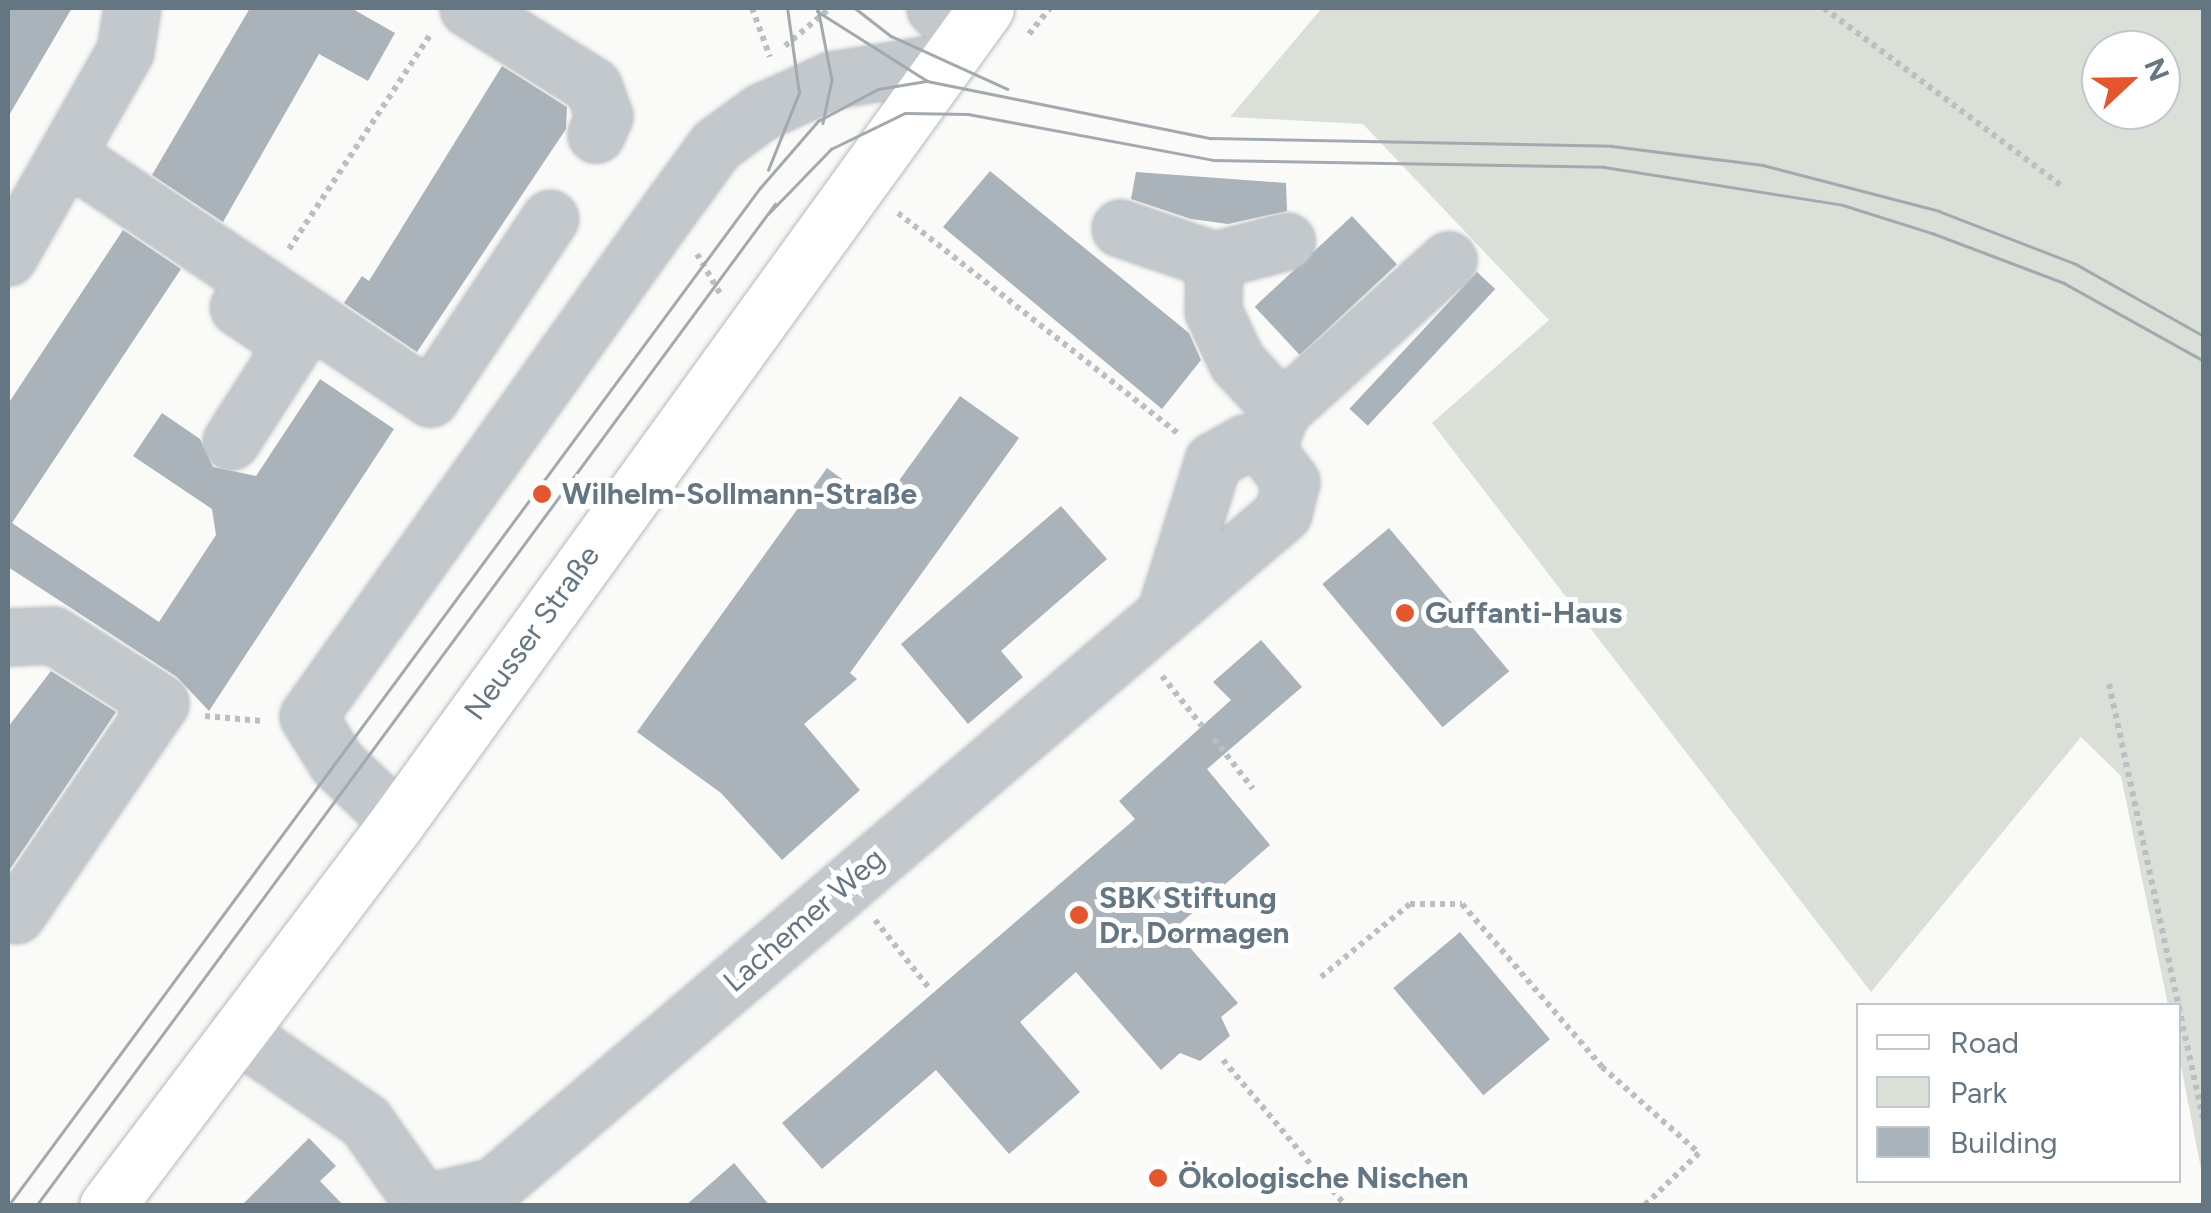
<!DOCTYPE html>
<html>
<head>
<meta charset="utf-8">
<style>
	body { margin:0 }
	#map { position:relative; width:2211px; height:1213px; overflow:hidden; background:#fafaf8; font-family:Figtree,sans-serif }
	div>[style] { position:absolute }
	.green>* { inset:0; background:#dadfd7 }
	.building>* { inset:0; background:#aab3b9; transform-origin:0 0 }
	.path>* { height:6px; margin-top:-3px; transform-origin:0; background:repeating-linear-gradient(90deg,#bbbfc2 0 5px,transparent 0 10px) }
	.roads { filter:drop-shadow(0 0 2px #b5babe) drop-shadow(0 0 2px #b5babe) }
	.minor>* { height:55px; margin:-27.5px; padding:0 27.5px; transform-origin:27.5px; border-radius:27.5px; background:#c3c8cc }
	.major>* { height:55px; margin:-27.5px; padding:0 27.5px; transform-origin:27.5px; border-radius:27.5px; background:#fff }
	.tram>* { height:2.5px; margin:-1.25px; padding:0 1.25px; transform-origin:1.25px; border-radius:1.25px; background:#a2aab0 }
	.dots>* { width:28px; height:28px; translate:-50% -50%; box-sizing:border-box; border:5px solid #fff; border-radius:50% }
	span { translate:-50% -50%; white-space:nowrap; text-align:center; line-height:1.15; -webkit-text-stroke:10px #fff; paint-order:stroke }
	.poi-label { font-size:30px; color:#657683; font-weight:700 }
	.left { translate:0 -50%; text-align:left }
	.street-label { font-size:30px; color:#657683 }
	.frame { position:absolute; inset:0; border:10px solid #657683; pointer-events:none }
	.legend { position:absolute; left:1856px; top:1003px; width:325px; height:180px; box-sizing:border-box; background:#fff; border:2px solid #c1c8cd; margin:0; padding:12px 18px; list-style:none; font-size:30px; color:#657683 }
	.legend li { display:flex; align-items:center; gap:20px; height:50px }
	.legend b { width:50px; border:2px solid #c1c8cd }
	.north { position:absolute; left:2081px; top:30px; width:100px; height:100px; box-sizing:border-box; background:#fff; border:2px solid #c1c8cd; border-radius:50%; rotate:68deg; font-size:28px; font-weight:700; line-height:40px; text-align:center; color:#657683 }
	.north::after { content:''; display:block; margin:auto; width:35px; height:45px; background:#e4572e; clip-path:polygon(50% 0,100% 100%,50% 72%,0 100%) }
</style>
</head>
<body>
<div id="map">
	<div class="green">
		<i style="clip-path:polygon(evenodd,1322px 8px,2203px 8px,2203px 1179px,2179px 1056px,2178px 1006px,2168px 1005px,2121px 776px,2081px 737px,1871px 992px,1432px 423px,1549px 320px,1363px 124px,1230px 117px,1322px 8px,2101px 50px,2161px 50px,2161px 110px,2101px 110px,2101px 50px)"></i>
	</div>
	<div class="building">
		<i style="clip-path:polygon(8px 8px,72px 8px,8px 117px)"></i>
		<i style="clip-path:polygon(250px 8px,351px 8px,395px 33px,368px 81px,319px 54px,223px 222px,152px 175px)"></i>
		<i style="clip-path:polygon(502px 66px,567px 107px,566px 129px,417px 352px,344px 303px,362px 276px,369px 281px)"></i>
		<i style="clip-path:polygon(990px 171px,1189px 333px,1201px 360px,1162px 409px,943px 227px)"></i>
		<i style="clip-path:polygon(1136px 172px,1286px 183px,1287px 211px,1228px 224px,1191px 219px,1131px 199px)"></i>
		<i style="left:1352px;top:216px;width:66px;height:133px;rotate:47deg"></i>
		<i style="clip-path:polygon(123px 230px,181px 269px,12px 523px,159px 622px,216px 535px,212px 509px,133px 456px,162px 413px,200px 439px,213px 467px,256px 476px,320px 379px,394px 429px,209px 711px,177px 677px,8px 567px,8px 404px)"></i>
		<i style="left:1477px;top:272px;width:25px;height:187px;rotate:43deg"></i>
		<i style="clip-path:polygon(960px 396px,1019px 438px,850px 673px,857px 679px,804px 724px,860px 790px,782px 860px,721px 793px,637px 732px,827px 468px,880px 507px)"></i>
		<i style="clip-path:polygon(1061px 506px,1107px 559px,1001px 651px,1023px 677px,968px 724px,901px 644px)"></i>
		<i style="left:1389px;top:528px;width:187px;height:87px;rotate:50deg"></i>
		<i style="clip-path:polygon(1261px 640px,1302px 687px,1207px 769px,1270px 845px,1174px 929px,1238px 1003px,1221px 1017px,1230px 1036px,1200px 1061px,1180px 1053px,1161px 1070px,1076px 972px,1020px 1022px,1080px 1092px,1009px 1154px,936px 1070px,822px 1169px,782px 1123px,1135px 819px,1119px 801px,1231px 700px,1213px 682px)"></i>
		<i style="clip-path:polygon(51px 671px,116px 712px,8px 872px,8px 727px)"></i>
		<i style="left:1460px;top:932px;width:140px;height:87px;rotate:50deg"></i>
		<i style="clip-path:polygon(309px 1138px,336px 1166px,320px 1181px,344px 1206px,241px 1206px)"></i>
		<i style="clip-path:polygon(734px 1163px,770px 1206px,685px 1206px)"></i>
	</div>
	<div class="path">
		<i style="left:752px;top:8px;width:52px;rotate:69.8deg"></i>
		<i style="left:1824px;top:8px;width:296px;rotate:36.8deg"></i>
		<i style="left:1029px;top:34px;width:33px;rotate:-51deg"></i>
		<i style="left:785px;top:46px;width:59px;rotate:-40.2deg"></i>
		<i style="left:898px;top:213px;width:357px;rotate:38.2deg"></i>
		<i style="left:289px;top:249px;width:258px;rotate:-56.6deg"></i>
		<i style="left:697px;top:254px;width:48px;rotate:59.7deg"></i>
		<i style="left:1162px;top:676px;width:64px;rotate:51.3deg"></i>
		<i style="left:2109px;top:684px;width:449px;rotate:77.8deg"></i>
		<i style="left:205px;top:716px;width:57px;rotate:5deg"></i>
		<i style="left:1214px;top:739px;width:63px;rotate:52deg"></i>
		<i style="left:875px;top:920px;width:87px;rotate:51.5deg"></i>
		<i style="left:1321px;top:977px;width:115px;rotate:-39.4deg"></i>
		<i style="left:1410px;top:904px;width:52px"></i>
		<i style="left:1462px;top:904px;width:215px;rotate:49.3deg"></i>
		<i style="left:1602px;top:1067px;width:130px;rotate:41.6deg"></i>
		<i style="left:1699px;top:1153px;width:76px;rotate:136.1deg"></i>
		<i style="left:1223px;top:1060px;width:191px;rotate:49.9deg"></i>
	</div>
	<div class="roads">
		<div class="minor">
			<i style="left:468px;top:8px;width:147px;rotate:32deg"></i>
			<i style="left:593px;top:86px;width:32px;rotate:70deg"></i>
			<i style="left:604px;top:116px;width:20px;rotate:114deg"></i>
			<i style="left:935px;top:8px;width:40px;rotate:43deg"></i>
			<i style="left:67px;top:155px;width:437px;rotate:33.8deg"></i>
			<i style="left:430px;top:398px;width:216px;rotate:-56.3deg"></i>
			<i style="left:1120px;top:228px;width:99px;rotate:18.8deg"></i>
			<i style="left:8px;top:257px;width:237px;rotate:-60.4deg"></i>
			<i style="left:125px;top:51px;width:44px;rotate:-80.8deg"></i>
			<i style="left:1282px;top:410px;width:66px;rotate:-133.2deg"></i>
			<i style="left:1237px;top:362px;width:56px;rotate:-115.2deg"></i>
			<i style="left:1213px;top:311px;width:51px;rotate:-88.9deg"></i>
			<i style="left:1214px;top:260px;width:75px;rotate:-14.6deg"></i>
			<i style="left:231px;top:441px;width:115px;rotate:-57.4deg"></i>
			<i style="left:293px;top:344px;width:66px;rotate:-146.1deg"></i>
			<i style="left:1266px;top:449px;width:42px;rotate:-67.7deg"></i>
			<i style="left:1282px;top:410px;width:224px;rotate:-42.1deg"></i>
			<i style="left:8px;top:637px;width:45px;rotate:-2.5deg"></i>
			<i style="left:53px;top:635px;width:127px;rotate:32.4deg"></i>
			<i style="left:160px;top:703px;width:256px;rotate:124.2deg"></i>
			<i style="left:398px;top:821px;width:84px;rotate:-136.4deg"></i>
			<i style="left:337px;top:763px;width:55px;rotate:-121.7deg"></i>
			<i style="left:308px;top:716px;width:624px;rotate:-54.53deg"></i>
			<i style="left:670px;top:208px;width:78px;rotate:-53.9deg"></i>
			<i style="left:716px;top:145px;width:56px;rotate:-36.3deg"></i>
			<i style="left:761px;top:112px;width:78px;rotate:-24.3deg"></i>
			<i style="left:832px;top:80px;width:111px;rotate:-9.3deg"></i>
			<i style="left:237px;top:1033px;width:155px;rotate:34.5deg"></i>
			<i style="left:365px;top:1121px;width:104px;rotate:54.8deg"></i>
			<i style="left:427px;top:1202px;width:69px;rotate:-13.4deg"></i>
			<i style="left:494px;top:1186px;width:1037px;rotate:-40.46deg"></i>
			<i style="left:1283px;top:513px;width:32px;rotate:-76deg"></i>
			<i style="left:1291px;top:482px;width:41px;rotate:-127.1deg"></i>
			<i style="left:1266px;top:449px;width:22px;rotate:-164deg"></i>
			<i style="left:1245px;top:443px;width:37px;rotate:151deg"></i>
			<i style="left:1213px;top:461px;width:156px;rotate:107.5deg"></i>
		</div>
		<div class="major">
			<i style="left:107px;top:1206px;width:483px;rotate:-52.9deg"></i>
			<i style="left:398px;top:821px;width:1003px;rotate:-54.12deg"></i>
		</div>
	</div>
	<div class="tram">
		<i style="left:818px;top:8px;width:73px;rotate:79deg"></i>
		<i style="left:832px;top:80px;width:44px;rotate:101.8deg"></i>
		<i style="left:855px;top:8px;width:46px;rotate:37.9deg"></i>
		<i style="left:891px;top:36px;width:128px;rotate:24.4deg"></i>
		<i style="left:817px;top:11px;width:129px;rotate:32.3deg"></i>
		<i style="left:768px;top:170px;width:83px;rotate:-68.1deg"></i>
		<i style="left:799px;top:93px;width:86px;rotate:-98deg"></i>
		<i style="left:768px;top:214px;width:91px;rotate:-45.9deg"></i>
		<i style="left:831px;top:149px;width:82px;rotate:-25.9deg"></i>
		<i style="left:905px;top:113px;width:63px;rotate:0.9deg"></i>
		<i style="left:968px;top:114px;width:249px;rotate:10.6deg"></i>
		<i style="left:1213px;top:160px;width:391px;rotate:1deg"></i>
		<i style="left:1604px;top:167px;width:242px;rotate:9deg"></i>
		<i style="left:1843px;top:205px;width:93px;rotate:17.5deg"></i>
		<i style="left:1932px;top:233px;width:141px;rotate:20.7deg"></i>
		<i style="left:2064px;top:283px;width:160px;rotate:29.1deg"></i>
		<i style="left:8px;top:1206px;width:1266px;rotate:-53.55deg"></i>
		<i style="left:760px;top:188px;width:89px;rotate:-49.1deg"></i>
		<i style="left:818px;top:121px;width:68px;rotate:-28.1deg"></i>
		<i style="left:878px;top:89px;width:50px;rotate:-9.3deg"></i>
		<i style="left:927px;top:81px;width:289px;rotate:11.4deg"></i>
		<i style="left:1210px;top:138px;width:402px;rotate:1.1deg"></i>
		<i style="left:1612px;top:146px;width:152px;rotate:7.2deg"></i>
		<i style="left:1763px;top:165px;width:182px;rotate:14.6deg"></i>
		<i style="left:1939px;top:211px;width:147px;rotate:21.1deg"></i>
		<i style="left:2076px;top:264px;width:147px;rotate:29.4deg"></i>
		<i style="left:36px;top:1206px;width:1245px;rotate:-53.59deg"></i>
	</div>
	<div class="dots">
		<i style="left:542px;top:494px;background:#e4572e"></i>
		<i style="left:1405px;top:613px;background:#e4572e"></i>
		<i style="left:1079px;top:915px;background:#e4572e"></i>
		<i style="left:1158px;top:1178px;background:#e4572e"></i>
	</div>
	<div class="poi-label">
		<span class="left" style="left:562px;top:494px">Wilhelm-Sollmann-Straße</span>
		<span class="left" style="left:1425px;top:613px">Guffanti-Haus</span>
		<span class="left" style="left:1099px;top:915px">SBK Stiftung<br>Dr. Dormagen</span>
		<span class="left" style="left:1178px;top:1178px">Ökologische Nischen</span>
	</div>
	<div class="street-label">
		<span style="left:532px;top:633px;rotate:-54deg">Neusser Straße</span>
		<span style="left:804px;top:920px;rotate:-41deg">Lachemer Weg</span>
	</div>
	<div class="frame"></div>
	<ul class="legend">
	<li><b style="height:12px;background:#fff"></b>Road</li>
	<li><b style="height:28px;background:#dadfd7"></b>Park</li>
	<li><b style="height:28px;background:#aab3b9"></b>Building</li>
	</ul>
	<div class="north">N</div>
</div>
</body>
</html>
